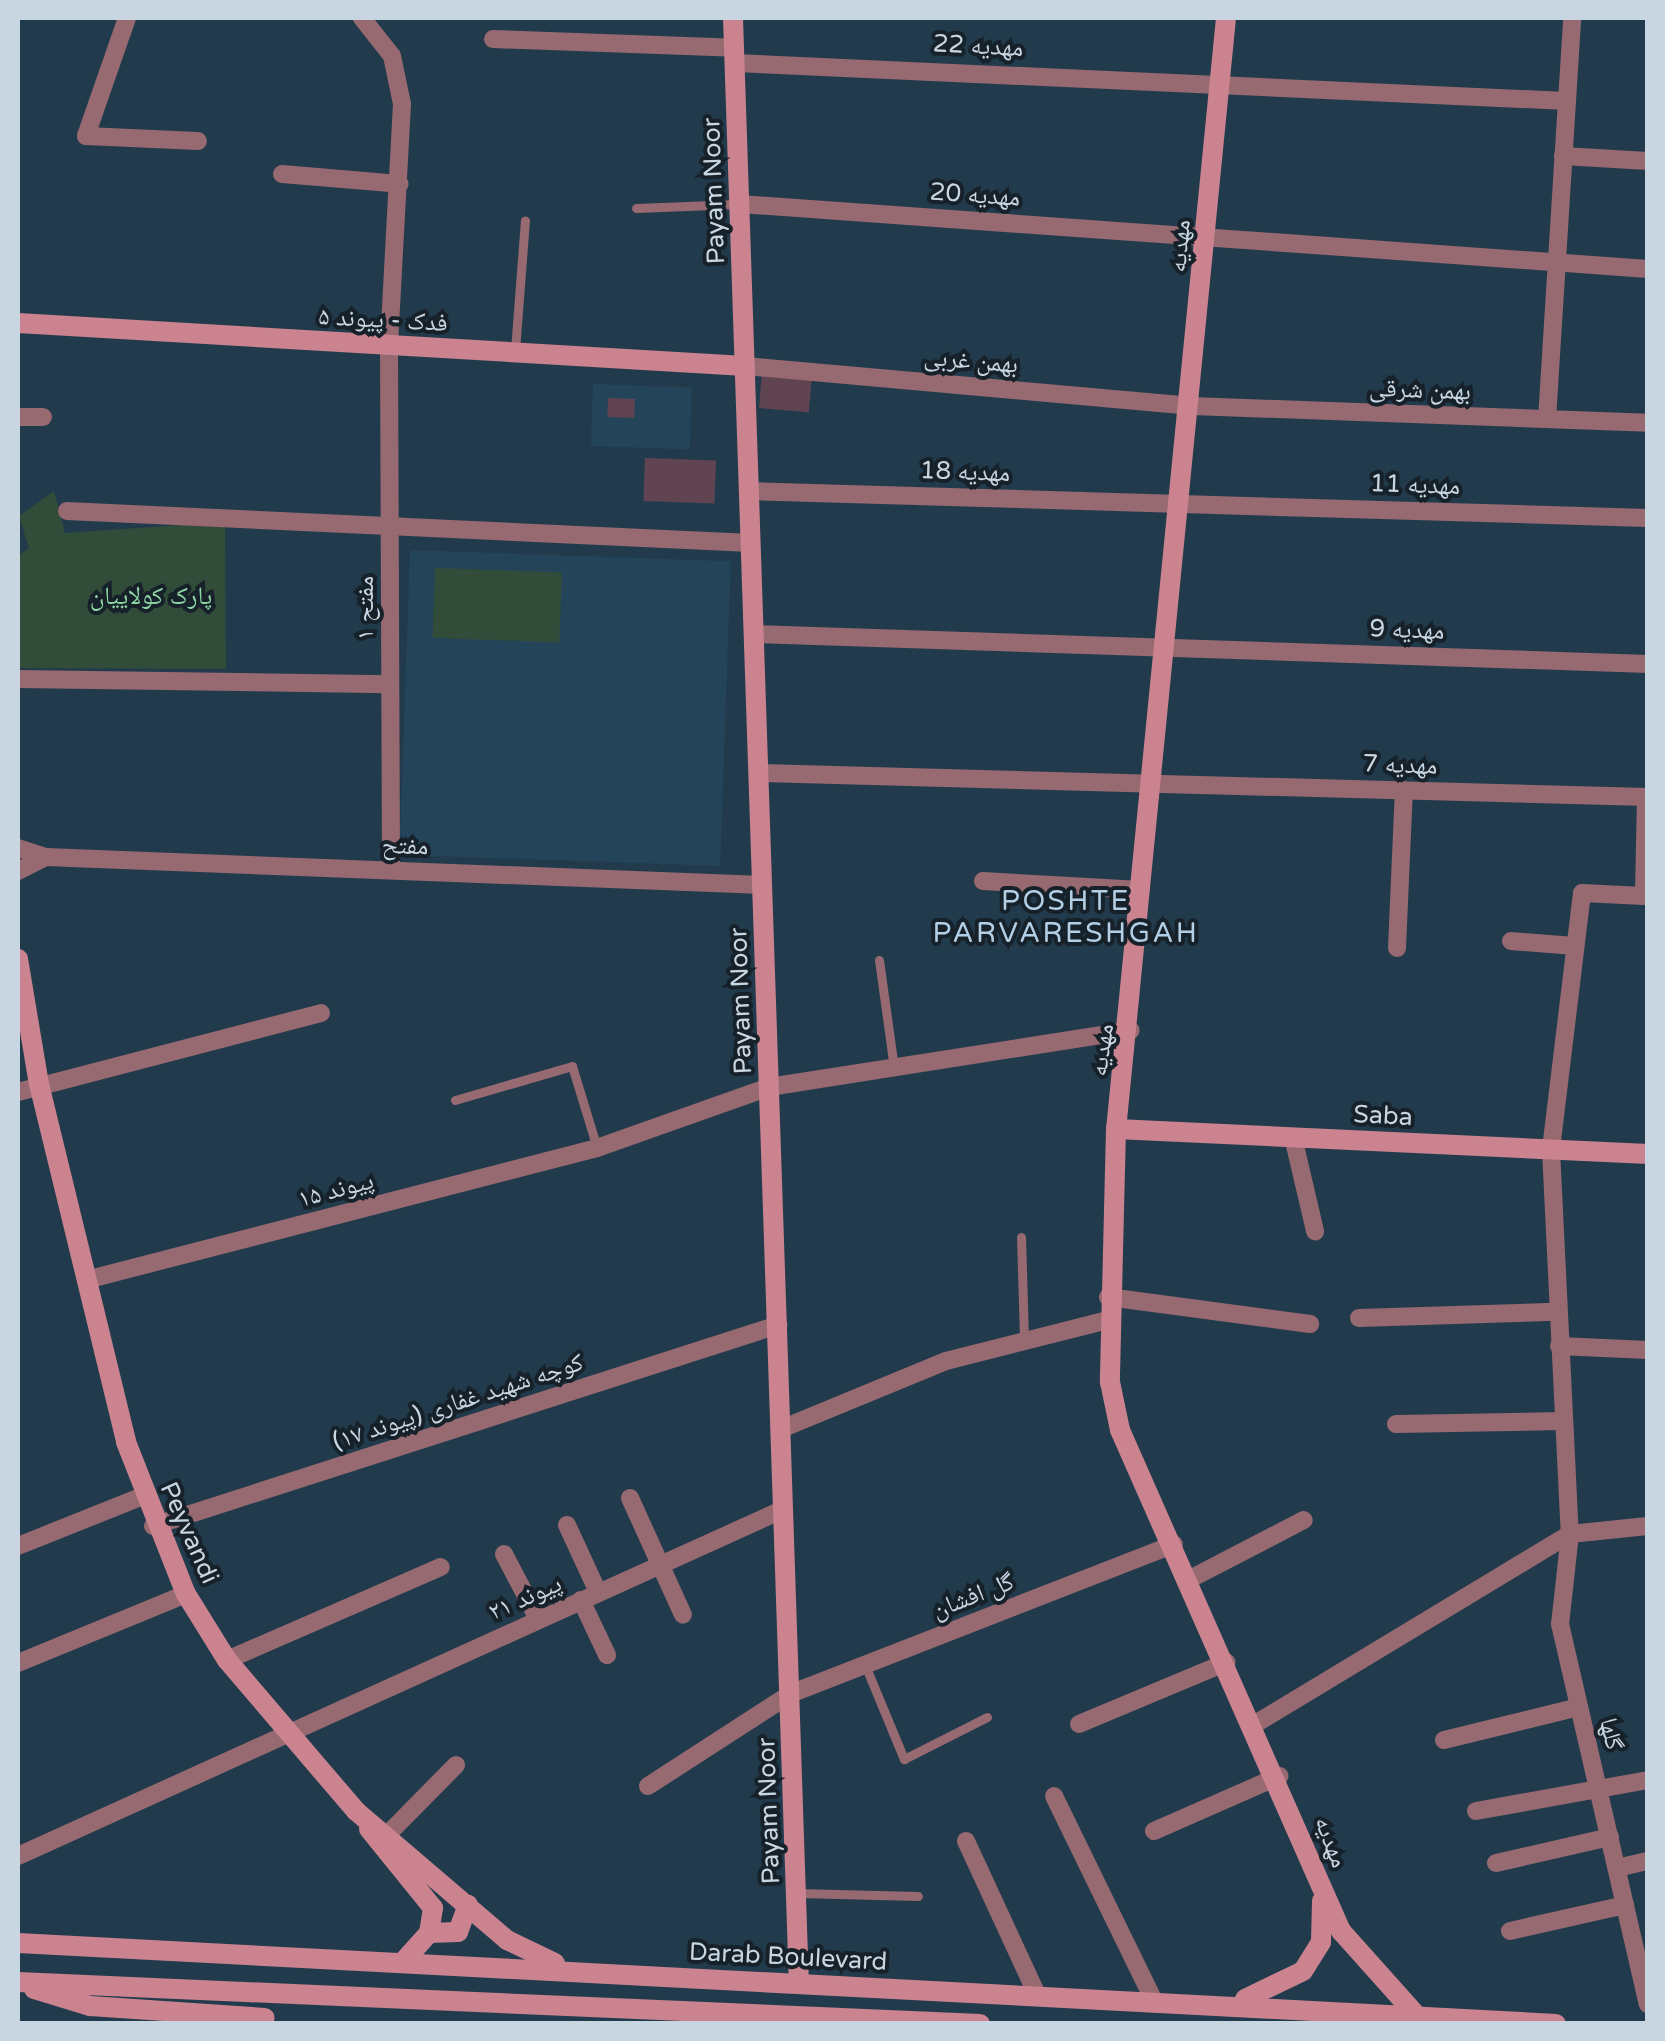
<!DOCTYPE html>
<html>
<head>
<meta charset="utf-8">
<style>
	body { margin:0 }
	#map { position:relative; width:1665px; height:2041px; overflow:hidden; background:#223b4c; font-family:"Varela Round","Noto Naskh Arabic",sans-serif }
	div>[style] { position:absolute }
	.built>* { inset:0; background:#24445a; transform-origin:0 0 }
	.green>* { inset:0; background:#324c3a; transform-origin:0 0 }
	.building>* { inset:0; background:#614451; transform-origin:0 0 }
	.lane>* { height:9px; margin:-4.5px; padding:0 4.5px; transform-origin:4.5px; border-radius:4.5px; background:#976970 }
	.street>* { height:18px; margin:-9px; padding:0 9px; transform-origin:9px; border-radius:9px; background:#976970 }
	.secondary>* { height:20px; margin:-10px; padding:0 10px; transform-origin:10px; border-radius:10px; background:#cb838f }
	span { translate:-50% -50%; white-space:nowrap; text-align:center; line-height:1.15; -webkit-text-stroke:8px #162129; paint-order:stroke }
	.street-label { font-size:25px; color:#c8d6e2 }
	.park-label { font-size:25px; color:#8ed7a4 }
	.neighbourhood-label { font-size:28px; color:#b3cfe5; letter-spacing:2.5px }
	.frame { position:absolute; inset:0; border:20px solid #c8d6e2; pointer-events:none }
</style>
</head>
<body>
<div id="map">
	<div class="built">
		<i style="left:593px;top:384px;width:99px;height:62px;rotate:2deg"></i>
		<i style="left:410px;top:550px;width:321px;height:305px;rotate:2deg"></i>
	</div>
	<div class="green">
		<i style="clip-path:polygon(54px 491px,65px 533px,225px 522px,226px 669px,18px 668px,18px 556px,29px 548px,19px 516px)"></i>
		<i style="left:435px;top:568px;width:127px;height:70px;rotate:2deg"></i>
	</div>
	<div class="building">
		<i style="left:762px;top:373px;width:50px;height:35px;rotate:5deg"></i>
		<i style="left:608px;top:398px;width:27px;height:19px;rotate:2deg"></i>
		<i style="left:645px;top:458px;width:71px;height:43px;rotate:2deg"></i>
	</div>
	<div class="lane">
		<i style="left:636px;top:208px;width:102px;rotate:-2.2deg"></i>
		<i style="left:515px;top:350px;width:130px;rotate:-85.6deg"></i>
		<i style="left:879px;top:960px;width:109px;rotate:82.1deg"></i>
		<i style="left:455px;top:1100px;width:122px;rotate:-16.2deg"></i>
		<i style="left:572px;top:1066px;width:86px;rotate:73deg"></i>
		<i style="left:1021px;top:1237px;width:104px;rotate:88.3deg"></i>
		<i style="left:865px;top:1665px;width:102px;rotate:67.5deg"></i>
		<i style="left:904px;top:1759px;width:93px;rotate:-26.8deg"></i>
		<i style="left:796px;top:1893px;width:122px;rotate:1.4deg"></i>
	</div>
	<div class="street">
		<i style="left:127px;top:18px;width:125px;rotate:109.2deg"></i>
		<i style="left:86px;top:136px;width:112px;rotate:2.6deg"></i>
		<i style="left:362px;top:18px;width:48px;rotate:51.7deg"></i>
		<i style="left:392px;top:56px;width:49px;rotate:78.2deg"></i>
		<i style="left:402px;top:104px;width:241px;rotate:93.1deg"></i>
		<i style="left:389px;top:345px;width:525px;rotate:89.78deg"></i>
		<i style="left:493px;top:39px;width:241px;rotate:2.1deg"></i>
		<i style="left:735px;top:63px;width:833px;rotate:2.62deg"></i>
		<i style="left:1563px;top:156px;width:85px;rotate:3.4deg"></i>
		<i style="left:282px;top:174px;width:118px;rotate:4.8deg"></i>
		<i style="left:740px;top:204px;width:910px;rotate:4.09deg"></i>
		<i style="left:745px;top:366px;width:449px;rotate:5.1deg"></i>
		<i style="left:1192px;top:406px;width:456px;rotate:2.1deg"></i>
		<i style="left:18px;top:417px;width:25px"></i>
		<i style="left:1547px;top:419px;width:402px;rotate:-86.4deg"></i>
		<i style="left:749px;top:491px;width:899px;rotate:1.72deg"></i>
		<i style="left:67px;top:511px;width:685px;rotate:2.68deg"></i>
		<i style="left:754px;top:634px;width:895px;rotate:1.92deg"></i>
		<i style="left:18px;top:679px;width:372px;rotate:0.8deg"></i>
		<i style="left:759px;top:773px;width:889px;rotate:1.55deg"></i>
		<i style="left:1646px;top:797px;width:99px;rotate:91.2deg"></i>
		<i style="left:1644px;top:896px;width:62px;rotate:-177.2deg"></i>
		<i style="left:1582px;top:893px;width:259px;rotate:96.9deg"></i>
		<i style="left:1551px;top:1150px;width:384px;rotate:87.2deg"></i>
		<i style="left:1570px;top:1534px;width:91px;rotate:96.3deg"></i>
		<i style="left:1560px;top:1624px;width:390px;rotate:77deg"></i>
		<i style="left:18px;top:848px;width:29px;rotate:18deg"></i>
		<i style="left:46px;top:857px;width:717px;rotate:2.24deg"></i>
		<i style="left:18px;top:871px;width:31px;rotate:-27deg"></i>
		<i style="left:983px;top:881px;width:158px;rotate:3.3deg"></i>
		<i style="left:1511px;top:941px;width:64px;rotate:4.5deg"></i>
		<i style="left:1397px;top:948px;width:158px;rotate:-87.5deg"></i>
		<i style="left:18px;top:1092px;width:313px;rotate:-14.6deg"></i>
		<i style="left:1293px;top:1137px;width:97px;rotate:76.8deg"></i>
		<i style="left:86px;top:1280px;width:528px;rotate:-14.48deg"></i>
		<i style="left:597px;top:1148px;width:182px;rotate:-19.5deg"></i>
		<i style="left:769px;top:1087px;width:366px;rotate:-8.9deg"></i>
		<i style="left:1108px;top:1297px;width:204px;rotate:7.6deg"></i>
		<i style="left:1359px;top:1318px;width:196px;rotate:-1.8deg"></i>
		<i style="left:1559px;top:1346px;width:89px;rotate:2.6deg"></i>
		<i style="left:1396px;top:1424px;width:167px;rotate:-1deg"></i>
		<i style="left:781px;top:1429px;width:178px;rotate:-22.4deg"></i>
		<i style="left:946px;top:1361px;width:167px;rotate:-14.2deg"></i>
		<i style="left:630px;top:1498px;width:128px;rotate:65.6deg"></i>
		<i style="left:567px;top:1525px;width:74px;rotate:65.2deg"></i>
		<i style="left:153px;top:1526px;width:657px;rotate:-17.83deg"></i>
		<i style="left:18px;top:1546px;width:135px;rotate:-21.8deg"></i>
		<i style="left:504px;top:1554px;width:73px;rotate:62.4deg"></i>
		<i style="left:1190px;top:1579px;width:128px;rotate:-27.4deg"></i>
		<i style="left:581px;top:1600px;width:61px;rotate:64.7deg"></i>
		<i style="left:227px;top:1660px;width:233px;rotate:-23.5deg"></i>
		<i style="left:18px;top:1663px;width:182px;rotate:-22.3deg"></i>
		<i style="left:1079px;top:1724px;width:160px;rotate:-22.7deg"></i>
		<i style="left:1255px;top:1724px;width:368px;rotate:-31.1deg"></i>
		<i style="left:1570px;top:1534px;width:78px;rotate:-5.9deg"></i>
		<i style="left:1444px;top:1740px;width:139px;rotate:-13.7deg"></i>
		<i style="left:648px;top:1786px;width:169px;rotate:-32.9deg"></i>
		<i style="left:790px;top:1694px;width:412px;rotate:-21.3deg"></i>
		<i style="left:1054px;top:1796px;width:228px;rotate:64deg"></i>
		<i style="left:1476px;top:1811px;width:175px;rotate:-10.2deg"></i>
		<i style="left:1154px;top:1831px;width:137px;rotate:-23.7deg"></i>
		<i style="left:388px;top:1834px;width:97px;rotate:-45.4deg"></i>
		<i style="left:966px;top:1841px;width:170px;rotate:65.2deg"></i>
		<i style="left:18px;top:1856px;width:841px;rotate:-24.37deg"></i>
		<i style="left:1496px;top:1863px;width:117px;rotate:-12.8deg"></i>
		<i style="left:1617px;top:1868px;width:32px;rotate:-13deg"></i>
		<i style="left:1510px;top:1931px;width:118px;rotate:-12.7deg"></i>
	</div>
	<div class="secondary">
		<i style="left:733px;top:18px;width:1966px;rotate:88.08deg"></i>
		<i style="left:1226px;top:18px;width:1116px;rotate:95.65deg"></i>
		<i style="left:1116px;top:1129px;width:253px;rotate:91.4deg"></i>
		<i style="left:1110px;top:1382px;width:49px;rotate:78.2deg"></i>
		<i style="left:1120px;top:1430px;width:548px;rotate:66.2deg"></i>
		<i style="left:1341px;top:1931px;width:114px;rotate:48.2deg"></i>
		<i style="left:18px;top:323px;width:728px;rotate:3.38deg"></i>
		<i style="left:18px;top:959px;width:127px;rotate:80.5deg"></i>
		<i style="left:39px;top:1084px;width:368px;rotate:76.3deg"></i>
		<i style="left:126px;top:1442px;width:163px;rotate:68.5deg"></i>
		<i style="left:186px;top:1594px;width:78px;rotate:58.2deg"></i>
		<i style="left:227px;top:1660px;width:199px;rotate:49.5deg"></i>
		<i style="left:356px;top:1811px;width:199px;rotate:40.5deg"></i>
		<i style="left:507px;top:1940px;width:53px;rotate:25.6deg"></i>
		<i style="left:1116px;top:1129px;width:533px;rotate:2.69deg"></i>
		<i style="left:369px;top:1829px;width:102px;rotate:51deg"></i>
		<i style="left:433px;top:1908px;width:25px;rotate:99deg"></i>
		<i style="left:429px;top:1933px;width:40px;rotate:132deg"></i>
		<i style="left:429px;top:1933px;width:29px;rotate:-2deg"></i>
		<i style="left:458px;top:1932px;width:29px;rotate:-70deg"></i>
		<i style="left:18px;top:1943px;width:1540px;rotate:3.01deg"></i>
		<i style="left:18px;top:1982px;width:963px;rotate:2.5deg"></i>
		<i style="left:34px;top:1989px;width:59px;rotate:16.9deg"></i>
		<i style="left:90px;top:2006px;width:175px;rotate:3.9deg"></i>
		<i style="left:1245px;top:1999px;width:64px;rotate:-25.8deg"></i>
		<i style="left:1303px;top:1971px;width:34px;rotate:-58deg"></i>
		<i style="left:1321px;top:1942px;width:41px;rotate:-88.6deg"></i>
	</div>
	<div class="street-label">
		<span style="left:978px;top:46px;rotate:3deg">مهدیه 22</span>
		<span style="left:714px;top:191px;rotate:-92deg">Payam Noor</span>
		<span style="left:975px;top:195px;rotate:4deg">مهدیه 20</span>
		<span style="left:1180px;top:246px;rotate:-85deg">مهدیه</span>
		<span style="left:383px;top:320px;rotate:3deg">فدک - پیوند ۵</span>
		<span style="left:971px;top:361px;rotate:5deg">بهمن غربی</span>
		<span style="left:1420px;top:390px;rotate:2deg">بهمن شرقی</span>
		<span style="left:965px;top:472px;rotate:2deg">مهدیه 18</span>
		<span style="left:1415px;top:485px;rotate:2deg">مهدیه 11</span>
		<span style="left:365px;top:608px;rotate:-90deg">مفتح ۱</span>
		<span style="left:1407px;top:630px;rotate:2deg">مهدیه 9</span>
		<span style="left:1400px;top:765px;rotate:2deg">مهدیه 7</span>
		<span style="left:405px;top:846px;rotate:2deg">مفتح</span>
		<span style="left:741px;top:1001px;rotate:-92deg">Payam Noor</span>
		<span style="left:1102px;top:1050px;rotate:-82deg">مهدیه</span>
		<span style="left:1383px;top:1116px;rotate:3deg">Saba</span>
		<span style="left:336px;top:1190px;rotate:-15deg">پیوند ۱۵</span>
		<span style="left:458px;top:1402px;rotate:-18deg">کوچه شهید غفاری (پیوند ۱۷)</span>
		<span style="left:189px;top:1533px;rotate:66deg">Peyvandi</span>
		<span style="left:973px;top:1596px;rotate:-21deg">گل افشان</span>
		<span style="left:525px;top:1598px;rotate:-24deg">پیوند ۲۱</span>
		<span style="left:1611px;top:1734px;rotate:77deg">گلها</span>
		<span style="left:769px;top:1811px;rotate:-92deg">Payam Noor</span>
		<span style="left:1331px;top:1842px;rotate:69deg">مهدیه</span>
		<span style="left:788px;top:1957px;rotate:3deg">Darab Boulevard</span>
	</div>
	<div class="park-label">
		<span style="left:151px;top:596px">پارک کولاییان</span>
	</div>
	<div class="neighbourhood-label">
		<span style="left:1066px;top:917px">POSHTE<br>PARVARESHGAH</span>
	</div>
	<div class="frame"></div>
</div>
</body>
</html>
